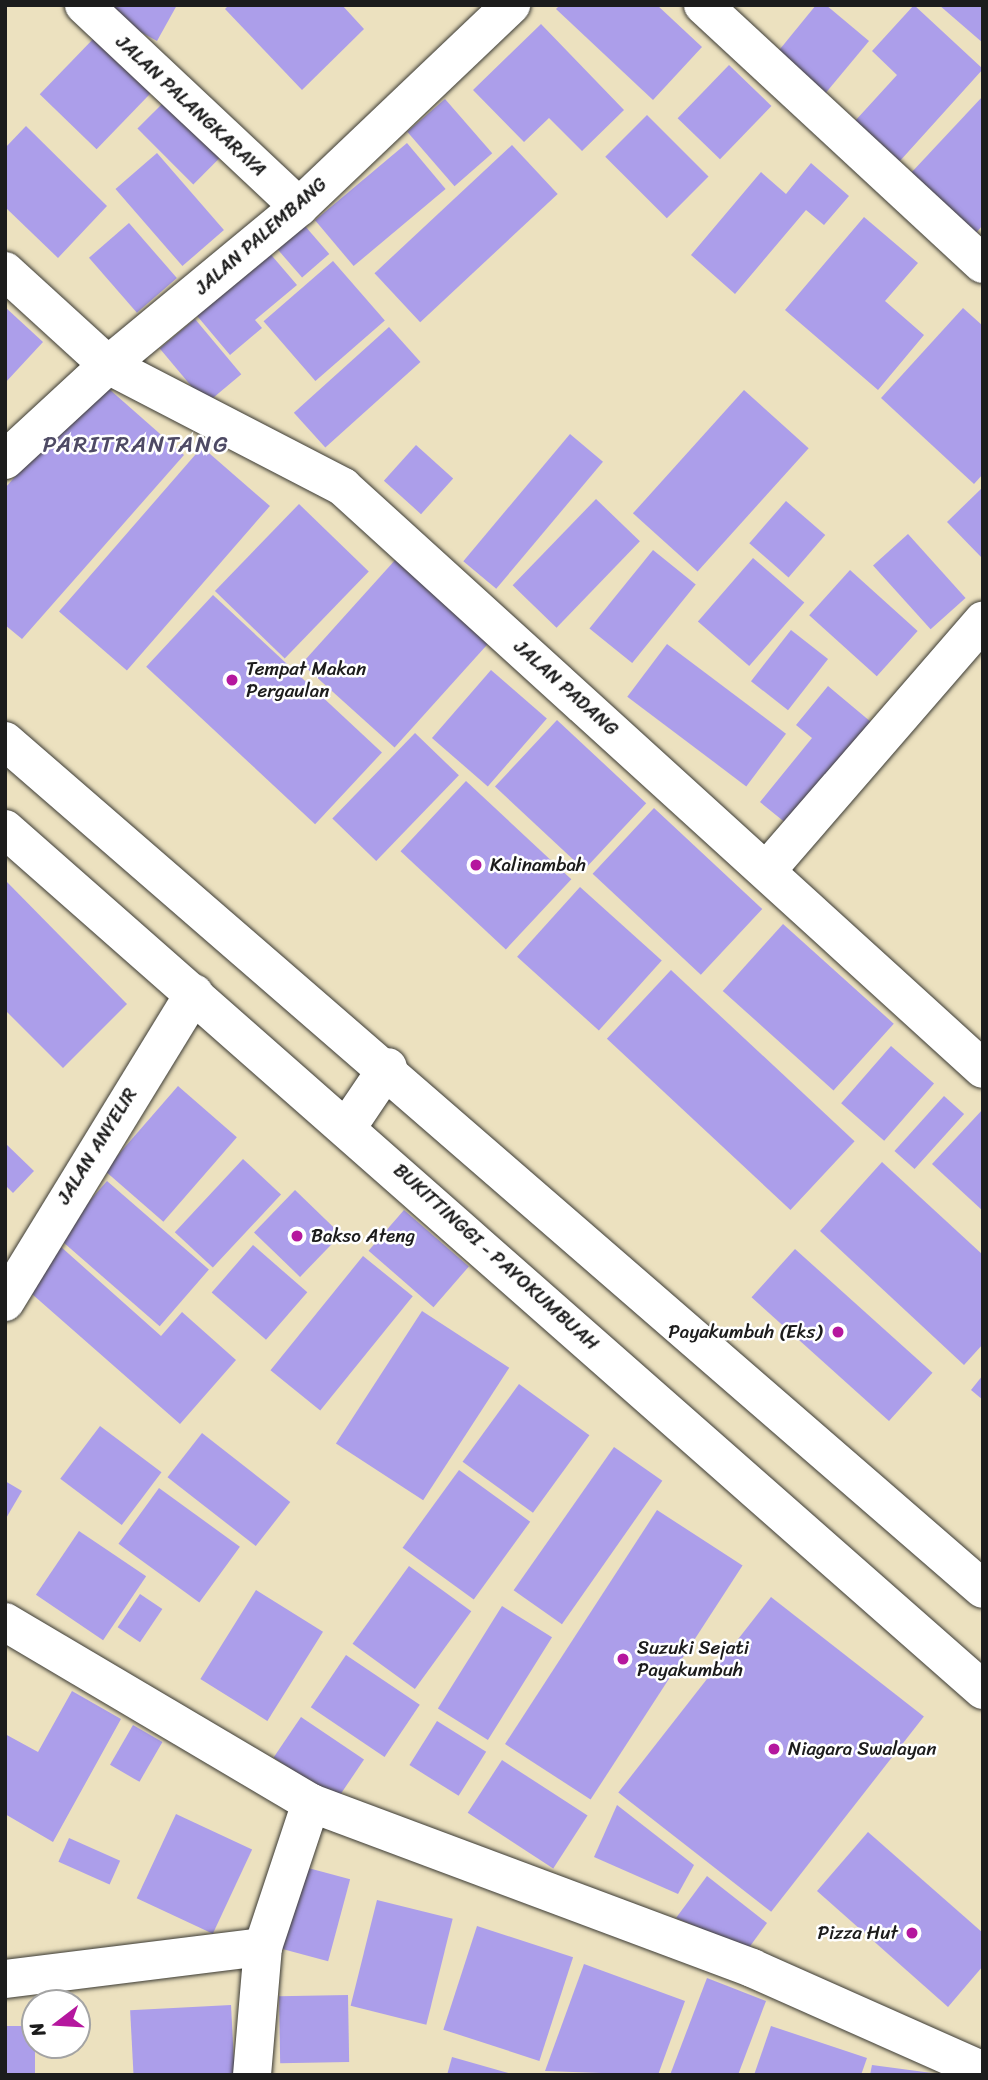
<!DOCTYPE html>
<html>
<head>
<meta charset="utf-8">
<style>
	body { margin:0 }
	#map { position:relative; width:988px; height:2080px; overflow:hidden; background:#ece1bf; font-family:Sriracha,sans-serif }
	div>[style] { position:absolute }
	.building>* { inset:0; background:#ac9eea; transform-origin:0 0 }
	.roads { filter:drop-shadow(0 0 2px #3b3a34) drop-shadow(0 0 2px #3b3a34) }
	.minor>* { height:38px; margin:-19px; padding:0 19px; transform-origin:19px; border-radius:19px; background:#fff }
	.highway>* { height:38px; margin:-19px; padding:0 19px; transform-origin:19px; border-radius:19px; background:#fff }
	.dots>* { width:19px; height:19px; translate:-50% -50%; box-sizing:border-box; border:4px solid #fff; border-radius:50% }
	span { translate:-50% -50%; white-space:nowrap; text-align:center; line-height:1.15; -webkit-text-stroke:5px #fff; paint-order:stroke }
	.street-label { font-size:19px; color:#1c1c1c }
	.poi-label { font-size:19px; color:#1c1c1c }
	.left { translate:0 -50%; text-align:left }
	.right { translate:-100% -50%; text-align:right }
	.quarter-label { font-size:23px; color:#4e4a64; letter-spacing:2px }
	.frame { position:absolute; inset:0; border:7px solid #1c1c1c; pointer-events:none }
	.north { position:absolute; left:21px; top:1989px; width:70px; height:70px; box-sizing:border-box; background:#fff; border:2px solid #a4a4a4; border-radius:50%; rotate:253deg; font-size:19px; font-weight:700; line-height:28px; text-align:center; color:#1c1c1c }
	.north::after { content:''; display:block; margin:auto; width:24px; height:32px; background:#b5179e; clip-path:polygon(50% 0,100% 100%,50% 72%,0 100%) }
</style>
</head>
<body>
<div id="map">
	<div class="building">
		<i style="clip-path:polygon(91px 5px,177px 5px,157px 41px)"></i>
		<i style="clip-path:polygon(229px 5px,342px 5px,364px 29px,302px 90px,225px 9px)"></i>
		<i style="clip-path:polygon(560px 5px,657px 5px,702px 47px,653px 100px,556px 9px)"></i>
		<i style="clip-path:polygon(816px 5px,826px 5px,869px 41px,824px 95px,776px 54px)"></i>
		<i style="clip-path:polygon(914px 5px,983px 69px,899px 162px,855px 121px,897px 75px,872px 51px)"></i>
		<i style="clip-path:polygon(939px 5px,983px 5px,983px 43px)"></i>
		<i style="clip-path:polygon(541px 24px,624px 110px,582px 151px,549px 118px,524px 142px,473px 90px)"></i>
		<i style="left:96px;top:36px;width:79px;height:81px;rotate:44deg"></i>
		<i style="left:729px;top:65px;width:59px;height:74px;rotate:44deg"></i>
		<i style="clip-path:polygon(983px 96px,983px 225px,975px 234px,910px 174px)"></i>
		<i style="left:445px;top:99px;width:72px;height:50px;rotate:49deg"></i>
		<i style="left:165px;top:101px;width:79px;height:39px;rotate:45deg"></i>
		<i style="left:647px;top:115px;width:87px;height:59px;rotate:45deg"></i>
		<i style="clip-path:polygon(26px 126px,107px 206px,58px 258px,5px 207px,5px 148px)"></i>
		<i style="left:407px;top:143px;width:60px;height:120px;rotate:50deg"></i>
		<i style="left:512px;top:145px;width:67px;height:188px;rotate:47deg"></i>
		<i style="left:157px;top:153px;width:102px;height:55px;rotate:49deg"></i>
		<i style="clip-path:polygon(811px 163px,849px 196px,824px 225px,806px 210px,735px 294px,691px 255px,761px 172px,786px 194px)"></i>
		<i style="clip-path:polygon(864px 217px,918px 263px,885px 301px,924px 335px,878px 390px,785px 310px)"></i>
		<i style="left:129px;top:223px;width:73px;height:53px;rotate:49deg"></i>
		<i style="left:305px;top:226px;width:37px;height:36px;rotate:49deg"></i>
		<i style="clip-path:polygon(267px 250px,297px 285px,255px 320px,262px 328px,230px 355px,193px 311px)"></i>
		<i style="left:333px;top:261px;width:79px;height:92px;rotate:49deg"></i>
		<i style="clip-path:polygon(5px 307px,43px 342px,5px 383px)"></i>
		<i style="clip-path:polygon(963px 308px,983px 326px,983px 474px,974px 484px,881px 398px)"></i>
		<i style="left:195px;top:319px;width:72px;height:46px;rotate:50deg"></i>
		<i style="left:389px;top:327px;width:47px;height:128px;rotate:48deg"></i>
		<i style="clip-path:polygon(100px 381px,184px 455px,22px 639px,5px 625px,5px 488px)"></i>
		<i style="left:744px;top:390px;width:87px;height:166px;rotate:42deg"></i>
		<i style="left:570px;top:434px;width:43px;height:166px;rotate:40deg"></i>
		<i style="left:416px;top:445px;width:50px;height:48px;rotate:42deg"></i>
		<i style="left:202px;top:447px;width:90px;height:218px;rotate:41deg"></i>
		<i style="clip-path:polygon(983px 487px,983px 559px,947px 522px)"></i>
		<i style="left:596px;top:499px;width:61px;height:120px;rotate:44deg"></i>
		<i style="left:786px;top:501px;width:52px;height:56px;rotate:41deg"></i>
		<i style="left:299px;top:504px;width:97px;height:121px;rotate:44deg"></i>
		<i style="left:908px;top:534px;width:86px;height:47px;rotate:48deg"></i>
		<i style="left:653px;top:550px;width:55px;height:101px;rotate:39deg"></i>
		<i style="left:753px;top:558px;width:68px;height:84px;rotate:41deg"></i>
		<i style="left:396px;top:559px;width:125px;height:141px;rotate:42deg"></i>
		<i style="left:850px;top:570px;width:91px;height:61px;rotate:42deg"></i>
		<i style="left:213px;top:595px;width:231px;height:98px;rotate:43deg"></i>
		<i style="left:791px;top:630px;width:47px;height:65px;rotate:38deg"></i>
		<i style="left:667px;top:644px;width:149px;height:66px;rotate:37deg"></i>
		<i style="left:491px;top:670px;width:74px;height:90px;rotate:41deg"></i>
		<i style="clip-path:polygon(828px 686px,871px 722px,787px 824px,760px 802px,812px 738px,796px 725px)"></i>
		<i style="left:557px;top:720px;width:122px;height:91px;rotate:43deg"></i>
		<i style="left:415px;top:733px;width:61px;height:119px;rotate:44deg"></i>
		<i style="left:466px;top:781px;width:144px;height:96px;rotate:43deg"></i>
		<i style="left:654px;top:808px;width:148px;height:90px;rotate:43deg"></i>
		<i style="clip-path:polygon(5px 880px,127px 1004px,63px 1068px,5px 1010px)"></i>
		<i style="left:580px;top:887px;width:110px;height:94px;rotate:42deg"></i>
		<i style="left:783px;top:924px;width:149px;height:90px;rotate:42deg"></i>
		<i style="left:671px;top:970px;width:251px;height:94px;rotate:43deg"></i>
		<i style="left:891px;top:1046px;width:57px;height:76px;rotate:41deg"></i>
		<i style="left:178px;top:1086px;width:78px;height:112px;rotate:41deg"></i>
		<i style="left:944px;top:1096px;width:27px;height:74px;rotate:42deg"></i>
		<i style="clip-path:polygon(983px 1109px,983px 1211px,932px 1164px)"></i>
		<i style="clip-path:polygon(5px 1143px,34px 1171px,13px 1193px,5px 1185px)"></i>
		<i style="left:243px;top:1159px;width:52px;height:100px;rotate:43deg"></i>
		<i style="clip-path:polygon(882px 1162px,983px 1255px,983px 1344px,964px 1365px,820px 1231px)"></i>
		<i style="left:107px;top:1181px;width:135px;height:75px;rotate:41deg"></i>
		<i style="left:295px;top:1190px;width:64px;height:59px;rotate:44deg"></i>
		<i style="left:404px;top:1210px;width:86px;height:54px;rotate:41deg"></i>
		<i style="left:253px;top:1245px;width:72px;height:63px;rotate:41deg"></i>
		<i style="clip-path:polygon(60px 1246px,161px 1336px,182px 1312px,236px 1360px,180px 1424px,24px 1287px)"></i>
		<i style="left:795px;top:1249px;width:185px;height:65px;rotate:42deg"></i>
		<i style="left:363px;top:1256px;width:64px;height:147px;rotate:39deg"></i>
		<i style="left:422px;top:1311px;width:104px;height:158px;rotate:33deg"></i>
		<i style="clip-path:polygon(983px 1375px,983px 1400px,971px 1390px)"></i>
		<i style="left:519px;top:1384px;width:87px;height:96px;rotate:36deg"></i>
		<i style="left:100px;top:1426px;width:77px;height:66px;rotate:37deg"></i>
		<i style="left:202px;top:1433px;width:112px;height:56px;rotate:38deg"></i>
		<i style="left:614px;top:1447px;width:59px;height:175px;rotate:35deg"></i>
		<i style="left:459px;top:1470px;width:88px;height:96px;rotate:36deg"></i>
		<i style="clip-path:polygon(5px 1481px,22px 1491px,5px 1520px)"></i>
		<i style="left:159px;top:1488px;width:100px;height:69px;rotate:36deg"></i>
		<i style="left:657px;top:1510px;width:102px;height:279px;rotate:33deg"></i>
		<i style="left:79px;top:1531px;width:81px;height:77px;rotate:34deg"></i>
		<i style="left:409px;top:1566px;width:77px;height:96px;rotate:36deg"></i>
		<i style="left:256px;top:1590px;width:79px;height:105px;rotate:32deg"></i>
		<i style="left:140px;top:1594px;width:27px;height:40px;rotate:34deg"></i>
		<i style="left:771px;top:1597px;width:194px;height:248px;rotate:38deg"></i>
		<i style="left:502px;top:1606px;width:59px;height:121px;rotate:32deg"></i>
		<i style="left:346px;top:1655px;width:89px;height:63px;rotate:34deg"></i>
		<i style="clip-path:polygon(72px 1691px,121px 1719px,53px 1842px,5px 1814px,5px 1734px,38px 1752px)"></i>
		<i style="left:301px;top:1717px;width:76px;height:49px;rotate:34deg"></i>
		<i style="left:437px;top:1721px;width:58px;height:52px;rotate:32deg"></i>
		<i style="left:133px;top:1725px;width:34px;height:46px;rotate:30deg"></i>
		<i style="left:502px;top:1760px;width:102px;height:63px;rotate:33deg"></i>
		<i style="clip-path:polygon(617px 1805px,694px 1865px,678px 1894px,594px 1857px)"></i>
		<i style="left:176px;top:1814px;width:84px;height:93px;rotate:25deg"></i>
		<i style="clip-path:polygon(868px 1832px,983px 1933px,983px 1966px,948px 2007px,817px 1891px)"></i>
		<i style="left:69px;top:1838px;width:56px;height:26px;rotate:24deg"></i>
		<i style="left:297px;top:1865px;width:55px;height:85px;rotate:15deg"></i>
		<i style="clip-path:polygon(707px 1876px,767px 1923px,748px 1949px,676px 1918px)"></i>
		<i style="left:377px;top:1900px;width:78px;height:109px;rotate:14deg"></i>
		<i style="left:477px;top:1926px;width:101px;height:109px;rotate:18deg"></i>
		<i style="clip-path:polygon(584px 1964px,685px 2001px,658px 2075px,545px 2071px)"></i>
		<i style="clip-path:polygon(707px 1978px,766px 2001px,738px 2075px,670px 2075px)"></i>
		<i style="left:348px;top:1995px;width:67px;height:69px;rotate:89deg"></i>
		<i style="left:231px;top:2005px;width:70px;height:101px;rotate:87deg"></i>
		<i style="left:5px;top:2026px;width:30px;height:49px"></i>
		<i style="clip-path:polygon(771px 2026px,867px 2058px,861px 2075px,754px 2075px)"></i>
		<i style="clip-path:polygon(452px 2057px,512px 2074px,512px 2075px,447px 2075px)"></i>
		<i style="clip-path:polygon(872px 2065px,932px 2073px,932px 2075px,870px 2075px)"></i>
	</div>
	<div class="roads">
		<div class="minor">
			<i style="left:84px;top:5px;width:295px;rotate:43.2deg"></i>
			<i style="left:703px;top:5px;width:381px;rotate:42.8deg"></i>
			<i style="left:5px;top:271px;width:139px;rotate:42.4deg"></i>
			<i style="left:108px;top:365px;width:265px;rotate:27.4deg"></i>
			<i style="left:343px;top:487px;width:865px;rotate:42.28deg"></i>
			<i style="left:5px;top:460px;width:140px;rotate:-42.7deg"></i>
			<i style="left:108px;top:365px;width:248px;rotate:-39.6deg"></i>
			<i style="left:299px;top:207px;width:293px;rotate:-43.6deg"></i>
			<i style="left:767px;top:870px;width:330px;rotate:-49.1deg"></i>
			<i style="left:5px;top:1302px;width:362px;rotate:-58.5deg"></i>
			<i style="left:5px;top:1622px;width:356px;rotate:30.6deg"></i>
			<i style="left:311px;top:1803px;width:471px;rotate:20.5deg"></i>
			<i style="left:752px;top:1968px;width:253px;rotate:24deg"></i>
			<i style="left:5px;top:1979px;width:260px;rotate:-7.1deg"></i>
			<i style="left:252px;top:2075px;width:128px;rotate:-85.1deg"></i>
			<i style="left:263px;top:1947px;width:152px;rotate:-71.6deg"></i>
		</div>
		<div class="highway">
			<i style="left:5px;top:741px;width:1294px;rotate:40.93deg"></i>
			<i style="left:5px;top:829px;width:1303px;rotate:41.36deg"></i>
			<i style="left:348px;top:1126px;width:71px;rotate:-55.9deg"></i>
		</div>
	</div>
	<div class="dots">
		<i style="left:232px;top:680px;background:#b5179e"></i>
		<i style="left:476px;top:865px;background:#b5179e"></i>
		<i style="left:297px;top:1236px;background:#b5179e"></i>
		<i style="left:838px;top:1332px;background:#b5179e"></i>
		<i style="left:623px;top:1659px;background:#b5179e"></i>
		<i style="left:774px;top:1749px;background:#b5179e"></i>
		<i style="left:912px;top:1933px;background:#b5179e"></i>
	</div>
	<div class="street-label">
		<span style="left:191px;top:106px;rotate:43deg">JALAN PALANGKARAYA</span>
		<span style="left:261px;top:236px;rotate:-41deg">JALAN PALEMBANG</span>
		<span style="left:566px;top:688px;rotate:42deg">JALAN PADANG</span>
		<span style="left:97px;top:1146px;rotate:-58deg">JALAN ANYELIR</span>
		<span style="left:496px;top:1257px;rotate:42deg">BUKITTINGGI - PAYOKUMBUAH</span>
	</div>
	<div class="poi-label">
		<span class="left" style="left:246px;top:680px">Tempat Makan<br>Pergaulan</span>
		<span class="left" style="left:490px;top:865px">Kalinambah</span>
		<span class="left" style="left:311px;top:1236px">Bakso Ateng</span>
		<span class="right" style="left:822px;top:1332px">Payakumbuh (Eks)</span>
		<span class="left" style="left:637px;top:1659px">Suzuki Sejati<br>Payakumbuh</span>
		<span class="left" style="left:788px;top:1749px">Niagara Swalayan</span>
		<span class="right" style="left:898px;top:1933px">Pizza Hut</span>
	</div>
	<div class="quarter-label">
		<span style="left:136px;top:445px">PARITRANTANG</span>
	</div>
	<div class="frame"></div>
	<div class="north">N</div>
</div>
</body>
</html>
